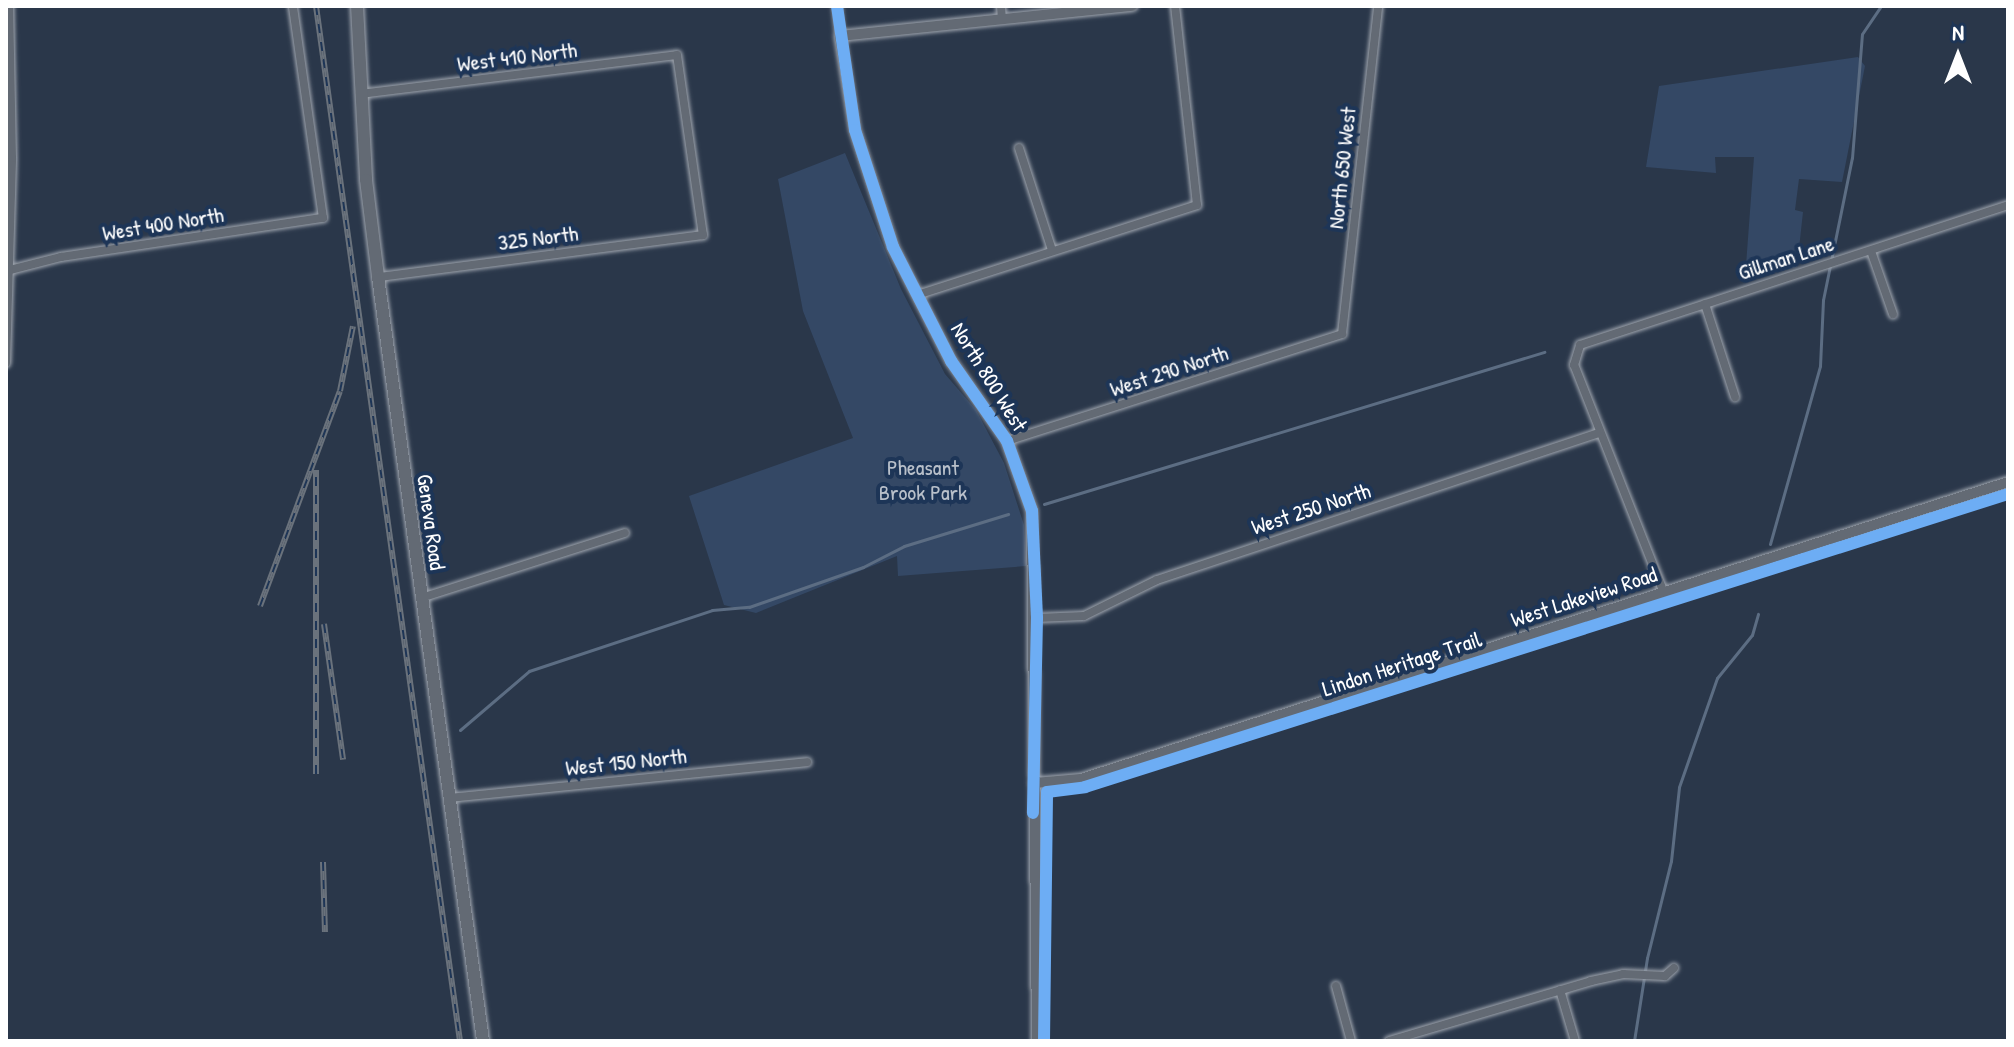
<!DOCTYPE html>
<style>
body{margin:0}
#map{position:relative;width:2014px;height:1047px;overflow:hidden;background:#2a374a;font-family:"Patrick Hand",sans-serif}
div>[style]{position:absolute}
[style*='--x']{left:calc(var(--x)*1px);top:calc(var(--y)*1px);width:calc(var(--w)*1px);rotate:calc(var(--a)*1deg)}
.green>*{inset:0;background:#344865}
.stream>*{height:3px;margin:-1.5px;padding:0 1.5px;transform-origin:1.5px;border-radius:1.5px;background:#5c6d83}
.roads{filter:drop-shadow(0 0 2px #9fa5ae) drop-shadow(0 0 2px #9fa5ae)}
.minor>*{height:8px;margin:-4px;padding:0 4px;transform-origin:4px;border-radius:4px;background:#636a74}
.tertiary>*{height:10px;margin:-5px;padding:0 5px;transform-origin:5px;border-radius:5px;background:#636a74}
.secondary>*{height:12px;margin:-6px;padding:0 6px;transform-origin:6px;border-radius:6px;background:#636a74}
.rail>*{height:6px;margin-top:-3px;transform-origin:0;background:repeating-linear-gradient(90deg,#1d3557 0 9px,#6a727c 0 18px);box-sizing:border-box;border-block:2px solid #6a727c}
.cycleway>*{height:12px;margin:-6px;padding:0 6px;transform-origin:6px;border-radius:6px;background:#6dadf4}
span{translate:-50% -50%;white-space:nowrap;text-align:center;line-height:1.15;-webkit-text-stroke:8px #1d3557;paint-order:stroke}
.street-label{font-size:22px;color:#fff}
.park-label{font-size:22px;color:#b9c0ca}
.frame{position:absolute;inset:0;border:8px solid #fff;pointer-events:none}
.north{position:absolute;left:1918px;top:16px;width:80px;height:80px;-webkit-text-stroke:6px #1d3557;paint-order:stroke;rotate:0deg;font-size:22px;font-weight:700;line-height:32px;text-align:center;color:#fff}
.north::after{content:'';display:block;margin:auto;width:28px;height:36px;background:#fff;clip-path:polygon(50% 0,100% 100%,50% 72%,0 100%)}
</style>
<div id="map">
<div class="green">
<i style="clip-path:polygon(1858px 57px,1865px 66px,1842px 182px,1799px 179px,1795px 210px,1803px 212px,1797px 267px,1745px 279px,1754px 157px,1715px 157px,1716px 173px,1646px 167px,1659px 86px)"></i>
<i style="clip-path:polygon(845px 153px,901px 289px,945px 374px,976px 410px,1004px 463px,1024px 525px,1026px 566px,898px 576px,897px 556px,756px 613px,724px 605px,689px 496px,853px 438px,803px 311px,778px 179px)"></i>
</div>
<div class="stream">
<i style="--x:1044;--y:504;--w:523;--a:-16.91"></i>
<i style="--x:1770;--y:544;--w:185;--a:-74.3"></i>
<i style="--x:1820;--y:366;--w:66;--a:-87.4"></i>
<i style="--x:1823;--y:300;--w:145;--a:-78.5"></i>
<i style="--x:1852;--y:158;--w:124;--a:-85.4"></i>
<i style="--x:1862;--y:34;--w:34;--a:-56"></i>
<i style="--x:460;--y:730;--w:91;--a:-40.5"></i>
<i style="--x:529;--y:671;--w:193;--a:-18.4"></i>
<i style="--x:712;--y:610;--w:37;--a:-5"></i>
<i style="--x:749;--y:607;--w:121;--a:-19.3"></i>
<i style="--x:863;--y:567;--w:46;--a:-27.1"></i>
<i style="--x:904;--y:546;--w:109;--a:-17.1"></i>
<i style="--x:1634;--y:1041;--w:84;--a:-81.1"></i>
<i style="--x:1647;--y:958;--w:100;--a:-76.1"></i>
<i style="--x:1671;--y:861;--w:74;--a:-83.8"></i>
<i style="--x:1679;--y:787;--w:115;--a:-70.8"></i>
<i style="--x:1717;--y:678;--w:55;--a:-50.9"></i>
<i style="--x:1752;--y:635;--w:22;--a:-74"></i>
</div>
<div class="roads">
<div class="minor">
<i style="--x:837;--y:6;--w:30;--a:84"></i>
<i style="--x:1001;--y:6;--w:13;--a:86"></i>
<i style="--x:360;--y:94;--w:319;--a:-7"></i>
<i style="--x:677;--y:55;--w:182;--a:81.8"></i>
<i style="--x:703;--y:235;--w:328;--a:172.6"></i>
<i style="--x:1019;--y:148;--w:107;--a:72.1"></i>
<i style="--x:1871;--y:251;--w:67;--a:70.8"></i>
<i style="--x:10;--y:270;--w:53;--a:-14.3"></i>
<i style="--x:61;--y:257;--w:265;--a:-8.5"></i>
<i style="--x:323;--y:218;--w:214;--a:-98.1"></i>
<i style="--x:917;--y:295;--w:294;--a:-17.8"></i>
<i style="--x:1197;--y:205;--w:200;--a:-96.3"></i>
<i style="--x:1705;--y:304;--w:98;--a:72.1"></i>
<i style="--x:6;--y:363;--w:205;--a:-88.3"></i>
<i style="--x:12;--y:158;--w:152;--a:-91.1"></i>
<i style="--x:1007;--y:441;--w:352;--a:-17.7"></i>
<i style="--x:1342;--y:334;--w:330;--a:-83.7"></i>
<i style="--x:1664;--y:593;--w:245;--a:-111.5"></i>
<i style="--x:1574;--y:365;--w:21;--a:-73"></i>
<i style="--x:1580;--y:345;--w:450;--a:-18.1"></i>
<i style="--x:421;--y:598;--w:214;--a:-17.7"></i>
<i style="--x:1037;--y:618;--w:47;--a:-2.4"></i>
<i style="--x:1084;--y:616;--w:81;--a:-26.3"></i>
<i style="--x:1157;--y:580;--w:466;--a:-18.4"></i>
<i style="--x:448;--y:798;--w:361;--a:-5.7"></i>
<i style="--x:1336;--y:986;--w:57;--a:74.7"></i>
<i style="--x:1560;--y:990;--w:53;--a:73.6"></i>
<i style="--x:1389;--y:1041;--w:211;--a:-16.5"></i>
<i style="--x:1591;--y:981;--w:33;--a:-12"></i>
<i style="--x:1623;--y:974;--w:42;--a:2.7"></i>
<i style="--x:1665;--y:976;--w:12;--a:-42"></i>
</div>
<div class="tertiary">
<i style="--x:1034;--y:783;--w:47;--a:-4.9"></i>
<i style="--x:1081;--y:779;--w:973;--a:-17.76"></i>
<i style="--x:1037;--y:1041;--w:530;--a:-90.54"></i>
<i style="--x:1032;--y:511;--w:74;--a:-109.7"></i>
<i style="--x:1007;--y:441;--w:98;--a:-125"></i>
<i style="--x:951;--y:361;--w:128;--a:-117"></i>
<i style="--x:893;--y:247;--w:123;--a:-108"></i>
<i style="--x:855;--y:130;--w:95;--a:-99.1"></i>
<i style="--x:840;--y:36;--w:294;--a:-5.9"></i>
</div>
<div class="secondary">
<i style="--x:357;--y:6;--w:174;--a:87"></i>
<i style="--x:366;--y:180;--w:98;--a:82.9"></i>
<i style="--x:378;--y:277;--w:771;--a:82.17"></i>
</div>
</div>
<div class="rail">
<i style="--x:316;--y:6;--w:1045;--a:82.08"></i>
<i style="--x:260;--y:606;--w:229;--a:-69.6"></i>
<i style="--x:340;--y:391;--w:66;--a:-78.7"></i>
<i style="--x:324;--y:624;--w:137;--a:82"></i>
<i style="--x:316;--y:774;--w:304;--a:-90"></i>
<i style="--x:323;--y:862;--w:70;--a:88.4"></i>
</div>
<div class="cycleway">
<i style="--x:837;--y:6;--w:125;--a:81.7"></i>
<i style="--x:855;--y:130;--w:123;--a:72"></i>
<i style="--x:893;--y:247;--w:128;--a:63"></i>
<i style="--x:951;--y:361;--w:98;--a:55"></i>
<i style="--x:1007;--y:441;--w:74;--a:70.3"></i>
<i style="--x:1032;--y:511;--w:107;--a:87.3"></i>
<i style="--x:1037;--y:618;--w:195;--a:91.2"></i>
<i style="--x:1044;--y:1041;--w:249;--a:-89.3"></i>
<i style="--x:1047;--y:792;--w:38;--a:-7"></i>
<i style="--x:1085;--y:787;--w:968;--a:-17.61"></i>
</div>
<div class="street-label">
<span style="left:517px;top:57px;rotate:-7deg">West 410 North</span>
<span style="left:1342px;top:168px;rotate:-84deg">North 650 West</span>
<span style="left:163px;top:224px;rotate:-9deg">West 400 North</span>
<span style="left:538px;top:238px;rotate:-7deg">325 North</span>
<span style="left:1786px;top:258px;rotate:-18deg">Gillman Lane</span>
<span style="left:1169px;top:371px;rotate:-18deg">West 290 North</span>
<span style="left:989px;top:377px;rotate:58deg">North 800 West</span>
<span style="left:1311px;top:509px;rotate:-18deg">West 250 North</span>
<span style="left:431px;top:522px;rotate:82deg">Geneva Road</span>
<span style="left:1584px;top:597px;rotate:-18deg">West Lakeview Road</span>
<span style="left:1402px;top:664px;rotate:-18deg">Lindon Heritage Trail</span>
<span style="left:626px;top:762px;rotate:-6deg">West 150 North</span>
</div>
<div class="park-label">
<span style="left:923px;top:480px">Pheasant<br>Brook Park</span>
</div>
<div class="frame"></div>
<div class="north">N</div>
</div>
